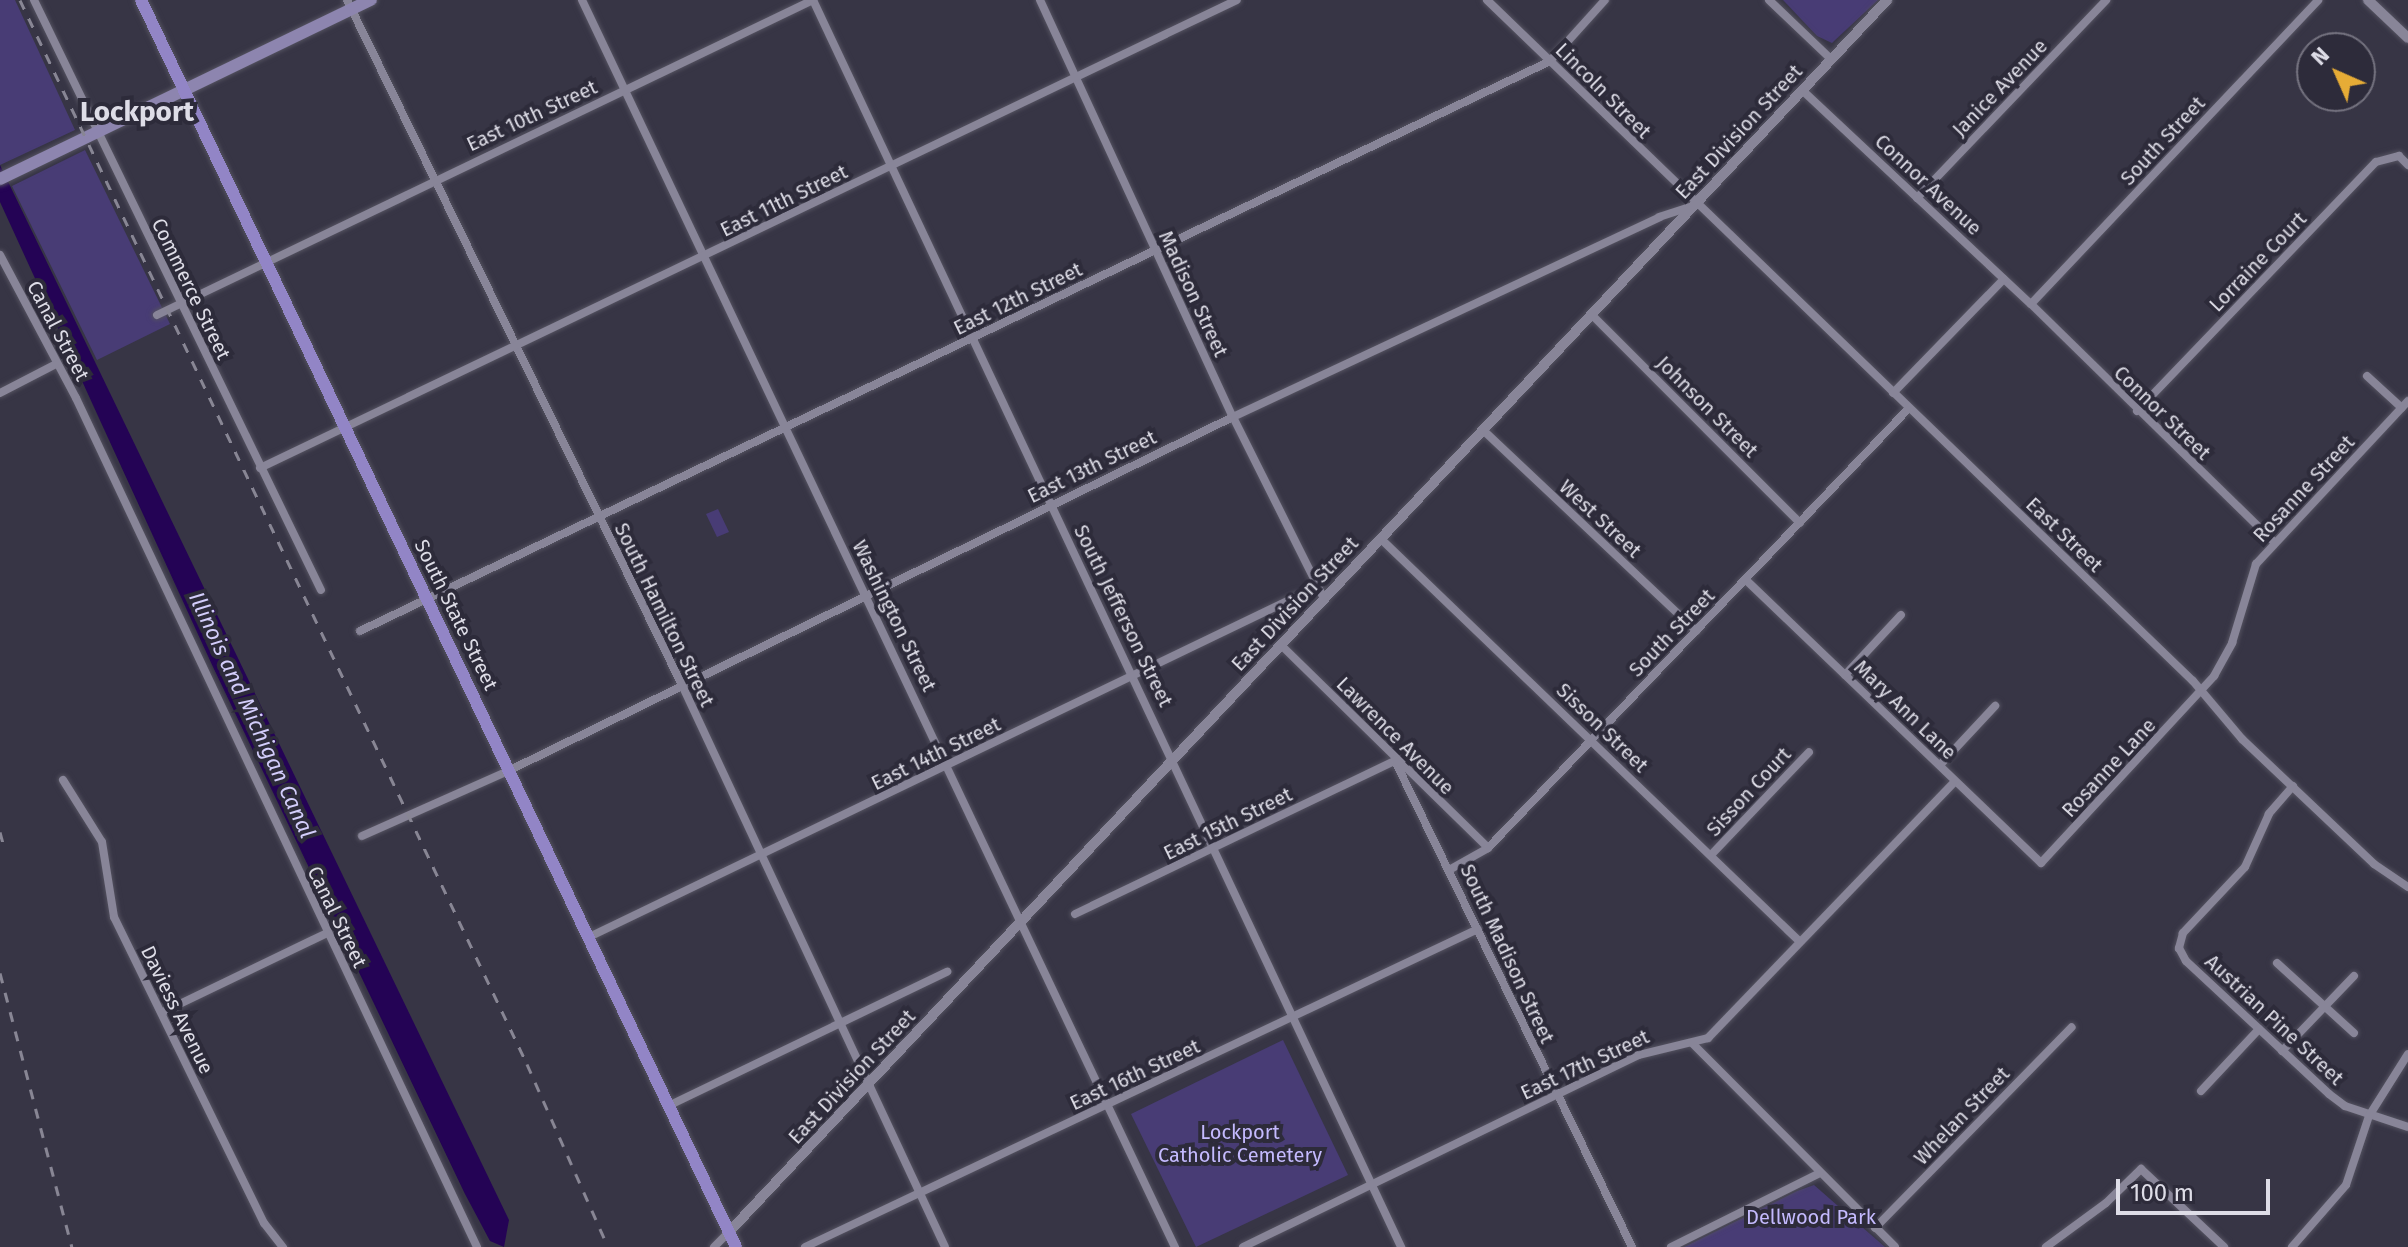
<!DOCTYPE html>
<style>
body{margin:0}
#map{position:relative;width:2408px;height:1247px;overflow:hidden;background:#373545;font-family:"Fira Sans",sans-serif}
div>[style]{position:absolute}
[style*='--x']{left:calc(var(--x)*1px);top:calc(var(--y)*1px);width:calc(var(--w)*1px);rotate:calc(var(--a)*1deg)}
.green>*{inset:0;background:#483c75}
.water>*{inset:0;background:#240355}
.roads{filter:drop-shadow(0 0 2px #545260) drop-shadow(0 0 2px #545260)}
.minor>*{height:8px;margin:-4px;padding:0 4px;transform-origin:4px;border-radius:4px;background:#888598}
.tertiary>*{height:10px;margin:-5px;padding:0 5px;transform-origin:5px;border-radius:5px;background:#888598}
.secondary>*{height:12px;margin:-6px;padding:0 6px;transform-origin:6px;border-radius:6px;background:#8d85af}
.primary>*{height:12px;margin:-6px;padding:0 6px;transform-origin:6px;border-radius:6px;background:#9285c6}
.rail>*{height:3px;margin-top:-1.5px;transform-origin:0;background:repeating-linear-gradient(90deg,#888694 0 10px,transparent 0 20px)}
span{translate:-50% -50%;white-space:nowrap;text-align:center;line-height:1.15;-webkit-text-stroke:8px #2d2b3a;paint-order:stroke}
.street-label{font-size:20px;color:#dedde7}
.park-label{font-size:20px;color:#c4bafe}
.water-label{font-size:22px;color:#d3cdfb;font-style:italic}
.district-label{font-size:28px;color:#dedde7;font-weight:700}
.north{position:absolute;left:2296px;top:32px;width:80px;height:80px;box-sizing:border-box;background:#2d2b3a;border:2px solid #74727f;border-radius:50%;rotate:315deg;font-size:22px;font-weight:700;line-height:32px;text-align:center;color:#dedde7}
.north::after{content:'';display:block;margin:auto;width:28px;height:36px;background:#e6ac36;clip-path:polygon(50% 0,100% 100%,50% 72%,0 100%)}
.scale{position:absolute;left:2116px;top:1179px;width:154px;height:36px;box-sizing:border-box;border:4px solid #dedde7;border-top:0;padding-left:10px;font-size:24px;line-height:28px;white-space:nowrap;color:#dedde7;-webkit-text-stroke:6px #2d2b3a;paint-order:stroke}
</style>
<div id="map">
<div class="green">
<i style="clip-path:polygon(0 0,15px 0,75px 130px,0 165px)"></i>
<i style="clip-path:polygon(1783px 0,1878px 0,1832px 43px,1817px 36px)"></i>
<i style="clip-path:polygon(85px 150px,170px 324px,97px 360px,12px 186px)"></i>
<i style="clip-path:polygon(718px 509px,729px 532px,717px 537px,706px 514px)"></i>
<i style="clip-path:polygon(1283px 1040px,1348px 1175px,1196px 1247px,1131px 1114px)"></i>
<i style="clip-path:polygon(1814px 1185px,1885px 1247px,1684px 1247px,1797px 1191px)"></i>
</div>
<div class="water">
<i style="clip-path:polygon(0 165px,509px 1220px,504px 1247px,490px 1241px,465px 1194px,213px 667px,0 202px)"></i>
</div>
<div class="roads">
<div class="minor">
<i style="--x:34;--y:0;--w:656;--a:64.06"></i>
<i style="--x:347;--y:0;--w:763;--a:63.94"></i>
<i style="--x:682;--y:685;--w:620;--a:64.92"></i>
<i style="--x:582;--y:0;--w:1381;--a:64.57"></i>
<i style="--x:813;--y:0;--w:1379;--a:64.75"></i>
<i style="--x:1040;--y:0;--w:459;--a:65.2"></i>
<i style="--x:1233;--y:417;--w:203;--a:63.4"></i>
<i style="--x:1487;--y:0;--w:981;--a:43.97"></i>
<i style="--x:2193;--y:681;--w:76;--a:49.8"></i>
<i style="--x:2242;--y:739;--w:182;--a:43.4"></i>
<i style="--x:2374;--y:864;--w:41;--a:34.1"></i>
<i style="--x:1769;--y:0;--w:86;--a:43.6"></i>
<i style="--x:1802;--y:90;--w:313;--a:43.1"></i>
<i style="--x:2031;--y:304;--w:340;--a:44.4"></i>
<i style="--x:1917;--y:198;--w:274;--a:-46.3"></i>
<i style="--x:0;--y:255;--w:162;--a:62"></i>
<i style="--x:76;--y:398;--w:939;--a:64.72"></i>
<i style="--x:2031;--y:304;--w:418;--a:-46.6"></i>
<i style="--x:157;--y:315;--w:728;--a:-25.65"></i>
<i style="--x:1592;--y:315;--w:294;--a:45"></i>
<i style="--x:2367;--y:376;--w:47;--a:42.4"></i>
<i style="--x:0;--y:393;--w:61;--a:-27.4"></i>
<i style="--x:1893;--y:393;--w:159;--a:-45.8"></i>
<i style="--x:2137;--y:411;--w:345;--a:-46.2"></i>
<i style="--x:2376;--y:162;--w:24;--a:-15"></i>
<i style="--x:2399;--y:156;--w:13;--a:45"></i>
<i style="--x:1483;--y:430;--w:293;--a:43.3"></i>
<i style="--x:260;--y:468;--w:1083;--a:-25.6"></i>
<i style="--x:1381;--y:539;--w:581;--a:43.88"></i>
<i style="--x:1746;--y:580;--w:409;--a:43.8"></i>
<i style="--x:2041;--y:863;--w:255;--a:-47.2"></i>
<i style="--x:2214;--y:676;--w:38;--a:-61"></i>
<i style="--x:2232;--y:643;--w:83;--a:-73.1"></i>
<i style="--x:2256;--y:564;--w:223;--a:-47"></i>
<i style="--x:360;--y:631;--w:1319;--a:-25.59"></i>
<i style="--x:1550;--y:61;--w:82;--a:-48"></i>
<i style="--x:1281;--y:645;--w:290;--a:44.4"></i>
<i style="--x:1845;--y:675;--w:82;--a:-47"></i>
<i style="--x:1940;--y:765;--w:81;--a:-47"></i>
<i style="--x:63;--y:780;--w:73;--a:57.8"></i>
<i style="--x:102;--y:842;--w:76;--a:80.9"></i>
<i style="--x:114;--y:917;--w:341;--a:63.9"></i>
<i style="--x:264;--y:1223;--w:31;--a:52"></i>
<i style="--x:2293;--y:786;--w:37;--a:131"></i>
<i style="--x:2269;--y:814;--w:58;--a:114.4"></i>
<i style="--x:2245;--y:867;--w:91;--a:133.2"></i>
<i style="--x:2183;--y:933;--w:16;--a:105"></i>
<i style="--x:2179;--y:948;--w:15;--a:62"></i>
<i style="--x:2186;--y:961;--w:195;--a:42.9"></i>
<i style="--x:2329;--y:1094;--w:20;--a:37"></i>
<i style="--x:2345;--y:1106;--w:66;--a:18.4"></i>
<i style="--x:362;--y:836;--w:160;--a:-24"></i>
<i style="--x:508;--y:771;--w:807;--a:-26.03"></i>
<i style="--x:1233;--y:417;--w:471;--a:-25.1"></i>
<i style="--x:1659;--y:217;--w:38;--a:-18"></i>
<i style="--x:1711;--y:855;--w:142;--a:-46.4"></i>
<i style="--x:1449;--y:870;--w:45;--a:-29.4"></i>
<i style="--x:1488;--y:848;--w:609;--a:-46.26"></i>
<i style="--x:1075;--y:914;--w:355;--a:-25.6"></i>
<i style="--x:1395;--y:761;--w:541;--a:64"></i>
<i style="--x:587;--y:938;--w:789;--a:-25.69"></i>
<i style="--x:2277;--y:963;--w:104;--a:42.3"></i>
<i style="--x:163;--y:1012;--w:182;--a:-25.7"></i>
<i style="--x:1693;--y:1044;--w:286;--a:45.1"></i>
<i style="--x:2282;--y:1051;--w:104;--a:-46.2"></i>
<i style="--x:2201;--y:1091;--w:85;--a:-46.9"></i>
<i style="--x:668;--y:1106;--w:310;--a:-25.7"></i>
<i style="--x:1875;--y:1228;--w:281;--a:-45.6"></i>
<i style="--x:714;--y:1247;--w:21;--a:-45"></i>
<i style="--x:805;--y:1247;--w:744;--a:-25.29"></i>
<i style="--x:1243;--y:1247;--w:440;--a:-25.9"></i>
<i style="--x:1639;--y:1055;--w:71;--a:-13.8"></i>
<i style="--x:1708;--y:1038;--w:356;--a:-46.1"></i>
<i style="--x:1671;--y:1247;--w:166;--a:-26.4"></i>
<i style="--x:2046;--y:1247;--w:74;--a:-36.3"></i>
<i style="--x:2106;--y:1203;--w:49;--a:-44.2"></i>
<i style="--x:2141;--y:1169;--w:114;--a:43.2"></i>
<i style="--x:2292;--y:1247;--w:82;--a:-48.9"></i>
<i style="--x:2346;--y:1185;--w:73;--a:-71.6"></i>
<i style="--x:2369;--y:1116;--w:73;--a:-57.8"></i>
</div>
<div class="tertiary">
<i style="--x:2368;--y:0;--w:55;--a:43.5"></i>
<i style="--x:729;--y:1232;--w:1691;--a:-46.77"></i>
</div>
<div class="secondary">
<i style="--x:0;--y:179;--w:412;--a:-25.8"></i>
</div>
<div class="primary">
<i style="--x:141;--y:0;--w:1382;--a:64.49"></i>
</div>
</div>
<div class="rail">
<i style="--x:20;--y:0;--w:1179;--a:64.52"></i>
<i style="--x:527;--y:1064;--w:200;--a:66.1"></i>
<i style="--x:0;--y:832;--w:11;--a:75"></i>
<i style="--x:0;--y:973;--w:283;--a:75.3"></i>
</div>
<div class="street-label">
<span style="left:2000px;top:88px;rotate:-46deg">Janice Avenue</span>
<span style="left:1603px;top:91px;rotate:45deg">Lincoln Street</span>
<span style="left:532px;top:116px;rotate:-25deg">East 10th Street</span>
<span style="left:1739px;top:132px;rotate:-47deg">East Division Street</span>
<span style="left:2163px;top:141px;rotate:-47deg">South Street</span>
<span style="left:1928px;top:185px;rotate:43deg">Connor Avenue</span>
<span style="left:784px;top:201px;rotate:-26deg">East 11th Street</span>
<span style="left:2258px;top:262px;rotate:-46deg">Lorraine Court</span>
<span style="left:191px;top:289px;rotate:64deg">Commerce Street</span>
<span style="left:1193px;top:294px;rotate:65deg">Madison Street</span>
<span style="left:1018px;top:299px;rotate:-26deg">East 12th Street</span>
<span style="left:58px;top:331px;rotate:62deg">Canal Street</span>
<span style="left:1707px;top:407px;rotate:45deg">Johnson Street</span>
<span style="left:2162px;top:413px;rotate:44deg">Connor Street</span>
<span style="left:1092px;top:467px;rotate:-26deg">East 13th Street</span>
<span style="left:2304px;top:489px;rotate:-47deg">Rosanne Street</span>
<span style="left:1600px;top:519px;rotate:43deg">West Street</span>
<span style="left:2064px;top:535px;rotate:44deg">East Street</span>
<span style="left:1295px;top:604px;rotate:-47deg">East Division Street</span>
<span style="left:456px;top:615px;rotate:64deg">South State Street</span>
<span style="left:664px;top:615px;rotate:64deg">South Hamilton Street</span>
<span style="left:894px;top:616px;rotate:64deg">Washington Street</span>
<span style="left:1123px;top:616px;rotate:64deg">South Jefferson Street</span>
<span style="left:1672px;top:633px;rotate:-46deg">South Street</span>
<span style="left:1905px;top:710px;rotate:44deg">Mary Ann Lane</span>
<span style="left:1602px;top:728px;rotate:44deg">Sisson Street</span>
<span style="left:1395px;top:736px;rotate:45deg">Lawrence Avenue</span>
<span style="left:936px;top:754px;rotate:-26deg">East 14th Street</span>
<span style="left:2109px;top:768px;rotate:-47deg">Rosanne Lane</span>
<span style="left:1749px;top:792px;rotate:-47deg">Sisson Court</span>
<span style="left:1228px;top:824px;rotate:-26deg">East 15th Street</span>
<span style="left:337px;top:917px;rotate:64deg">Canal Street</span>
<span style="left:1507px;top:954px;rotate:65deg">South Madison Street</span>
<span style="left:177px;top:1010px;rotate:64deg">Daviess Avenue</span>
<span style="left:2274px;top:1020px;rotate:43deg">Austrian Pine Street</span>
<span style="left:1585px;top:1065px;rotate:-25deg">East 17th Street</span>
<span style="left:1135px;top:1075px;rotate:-25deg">East 16th Street</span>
<span style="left:852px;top:1077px;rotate:-47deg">East Division Street</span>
<span style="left:1962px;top:1116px;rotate:-46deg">Whelan Street</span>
</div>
<div class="park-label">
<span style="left:1240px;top:1144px">Lockport<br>Catholic Cemetery</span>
<span style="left:1811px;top:1217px">Dellwood Park</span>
</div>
<div class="water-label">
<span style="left:252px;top:715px;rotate:65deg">Illinois and Michigan Canal</span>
</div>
<div class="district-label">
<span style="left:137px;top:112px">Lockport</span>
</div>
<div class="north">N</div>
<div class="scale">100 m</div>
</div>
